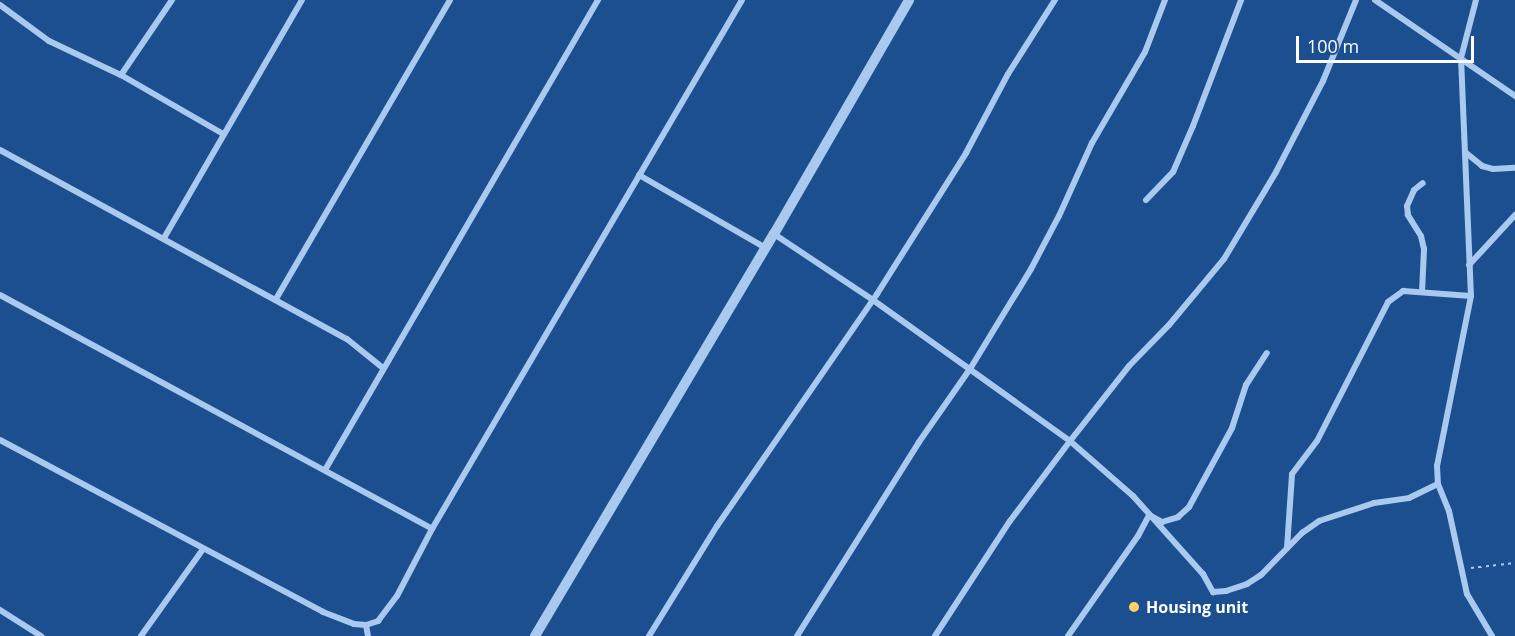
<!DOCTYPE html>
<style>
body{margin:0}
#map{position:relative;width:1515px;height:636px;overflow:hidden;background:#1b4f8f;font-family:"Open Sans",sans-serif}
div>[style]{position:absolute}
[style*='--x']{left:calc(var(--x)*1px);top:calc(var(--y)*1px);width:calc(var(--w)*1px);rotate:calc(var(--a)*1deg)}
.path>*{height:2px;margin-top:-1px;transform-origin:0;background:repeating-linear-gradient(90deg,#a9c9ee 0 3px,transparent 0 7.5px)}
.minor>*{height:6px;margin:-3px;padding:0 3px;transform-origin:3px;border-radius:3px;background:#a9c9ee}
.tertiary>*{height:10px;margin:-5px;padding:0 5px;transform-origin:5px;border-radius:5px;background:#a9c9ee}
.dots>*{width:16px;height:16px;translate:-50% -50%;box-sizing:border-box;border:3px solid #1b4f8f;border-radius:50%}
span{translate:-50% -50%;white-space:nowrap;text-align:center;line-height:1.15;-webkit-text-stroke:5px #1b4f8f;paint-order:stroke}
.poi-label{font-size:16px;color:#fff;font-weight:700}
.left{translate:0 -50%;text-align:left}
.scale{position:absolute;left:1296px;top:36px;width:178px;height:27px;box-sizing:border-box;border:3px solid #fff;border-top:0;padding-left:8px;font-size:18px;line-height:21px;white-space:nowrap;color:#fff;-webkit-text-stroke:4px #1b4f8f;paint-order:stroke}
</style>
<div id="map">
<div class="path">
<i style="--x:1471;--y:568;--w:44;--a:-6.5"></i>
</div>
<div class="minor">
<i style="--x:1375;--y:0;--w:170;--a:34.4"></i>
<i style="--x:1476;--y:0;--w:60;--a:104.5"></i>
<i style="--x:1461;--y:58;--w:238;--a:87.6"></i>
<i style="--x:1471;--y:296;--w:173;--a:101.3"></i>
<i style="--x:1437;--y:466;--w:18;--a:87"></i>
<i style="--x:1438;--y:484;--w:29;--a:68"></i>
<i style="--x:1449;--y:511;--w:85;--a:77.8"></i>
<i style="--x:1467;--y:594;--w:49;--a:59.2"></i>
<i style="--x:0;--y:5;--w:61;--a:36.3"></i>
<i style="--x:49;--y:41;--w:80;--a:25.3"></i>
<i style="--x:121;--y:75;--w:118;--a:30"></i>
<i style="--x:121;--y:75;--w:91;--a:-55.8"></i>
<i style="--x:0;--y:150;--w:395;--a:28.6"></i>
<i style="--x:347;--y:339;--w:46;--a:38.9"></i>
<i style="--x:1465;--y:152;--w:22;--a:39"></i>
<i style="--x:1482;--y:166;--w:11;--a:15"></i>
<i style="--x:1493;--y:169;--w:22;--a:-3"></i>
<i style="--x:639;--y:175;--w:144;--a:29.9"></i>
<i style="--x:1146;--y:200;--w:39;--a:-46"></i>
<i style="--x:1173;--y:172;--w:50;--a:-66.5"></i>
<i style="--x:1193;--y:126;--w:135;--a:-69.1"></i>
<i style="--x:774;--y:234;--w:119;--a:33.7"></i>
<i style="--x:873;--y:300;--w:242;--a:35.6"></i>
<i style="--x:1070;--y:441;--w:84;--a:41.1"></i>
<i style="--x:1133;--y:496;--w:105;--a:48.1"></i>
<i style="--x:1203;--y:574;--w:21;--a:61"></i>
<i style="--x:1213;--y:592;--w:13;--a:-4"></i>
<i style="--x:1226;--y:591;--w:22;--a:-18"></i>
<i style="--x:1247;--y:584;--w:17;--a:-33"></i>
<i style="--x:1261;--y:575;--w:59;--a:-45.7"></i>
<i style="--x:1302;--y:533;--w:21;--a:-35"></i>
<i style="--x:1319;--y:521;--w:58;--a:-18.1"></i>
<i style="--x:1374;--y:503;--w:35;--a:-8"></i>
<i style="--x:1409;--y:498;--w:32;--a:-26"></i>
<i style="--x:164;--y:238;--w:275;--a:-59.9"></i>
<i style="--x:1469;--y:265;--w:68;--a:-47.4"></i>
<i style="--x:1422;--y:292;--w:43;--a:-87.3"></i>
<i style="--x:1424;--y:249;--w:13;--a:-103"></i>
<i style="--x:1421;--y:236;--w:25;--a:-122"></i>
<i style="--x:1408;--y:215;--w:9;--a:-96"></i>
<i style="--x:1407;--y:206;--w:17;--a:-66"></i>
<i style="--x:1414;--y:190;--w:11;--a:-38"></i>
<i style="--x:0;--y:295;--w:491;--a:28.4"></i>
<i style="--x:276;--y:299;--w:346;--a:-59.8"></i>
<i style="--x:0;--y:440;--w:366;--a:28"></i>
<i style="--x:323;--y:612;--w:33;--a:21"></i>
<i style="--x:354;--y:624;--w:12;--a:5"></i>
<i style="--x:366;--y:625;--w:13;--a:-18"></i>
<i style="--x:378;--y:621;--w:31;--a:-53"></i>
<i style="--x:397;--y:596;--w:76;--a:-62.4"></i>
<i style="--x:432;--y:529;--w:613;--a:-59.63"></i>
<i style="--x:325;--y:470;--w:544;--a:-59.85"></i>
<i style="--x:1287;--y:548;--w:74;--a:-86.1"></i>
<i style="--x:1292;--y:474;--w:41;--a:-52.9"></i>
<i style="--x:1317;--y:441;--w:156;--a:-62.9"></i>
<i style="--x:1388;--y:302;--w:19;--a:-36"></i>
<i style="--x:1403;--y:291;--w:68;--a:4.2"></i>
<i style="--x:0;--y:610;--w:49;--a:32.4"></i>
<i style="--x:366;--y:625;--w:11;--a:80"></i>
<i style="--x:141;--y:636;--w:107;--a:-54.5"></i>
<i style="--x:649;--y:636;--w:129;--a:-58.3"></i>
<i style="--x:717;--y:526;--w:282;--a:-55.4"></i>
<i style="--x:877;--y:294;--w:167;--a:-57.7"></i>
<i style="--x:966;--y:153;--w:89;--a:-62"></i>
<i style="--x:1008;--y:74;--w:88;--a:-57.6"></i>
<i style="--x:797;--y:636;--w:229;--a:-57.8"></i>
<i style="--x:919;--y:442;--w:89;--a:-55.1"></i>
<i style="--x:970;--y:369;--w:117;--a:-58.6"></i>
<i style="--x:1031;--y:269;--w:60;--a:-62.2"></i>
<i style="--x:1059;--y:216;--w:80;--a:-65.7"></i>
<i style="--x:1092;--y:143;--w:105;--a:-59.8"></i>
<i style="--x:1145;--y:52;--w:56;--a:-69"></i>
<i style="--x:935;--y:636;--w:137;--a:-56.9"></i>
<i style="--x:1010;--y:521;--w:100;--a:-53.1"></i>
<i style="--x:1070;--y:441;--w:95;--a:-51.8"></i>
<i style="--x:1129;--y:366;--w:57;--a:-45.7"></i>
<i style="--x:1169;--y:325;--w:86;--a:-50.2"></i>
<i style="--x:1224;--y:259;--w:101;--a:-59.1"></i>
<i style="--x:1276;--y:172;--w:102;--a:-62.7"></i>
<i style="--x:1323;--y:81;--w:87;--a:-67.8"></i>
<i style="--x:1068;--y:636;--w:122;--a:-55"></i>
<i style="--x:1138;--y:536;--w:24;--a:-62"></i>
<i style="--x:1149;--y:515;--w:15;--a:28"></i>
<i style="--x:1162;--y:522;--w:17;--a:-17"></i>
<i style="--x:1178;--y:517;--w:15;--a:-42"></i>
<i style="--x:1189;--y:507;--w:90;--a:-61.4"></i>
<i style="--x:1232;--y:428;--w:45;--a:-72"></i>
<i style="--x:1246;--y:385;--w:38;--a:-57"></i>
</div>
<div class="tertiary">
<i style="--x:535;--y:636;--w:468;--a:-59.3"></i>
<i style="--x:774;--y:234;--w:270;--a:-60"></i>
</div>
<div class="dots">
<i style="left:1134px;top:607px;background:#ffd166"></i>
</div>
<div class="poi-label">
<span class="left" style="left:1146px;top:607px">Housing unit</span>
</div>
<div class="scale">100 m</div>
</div>
